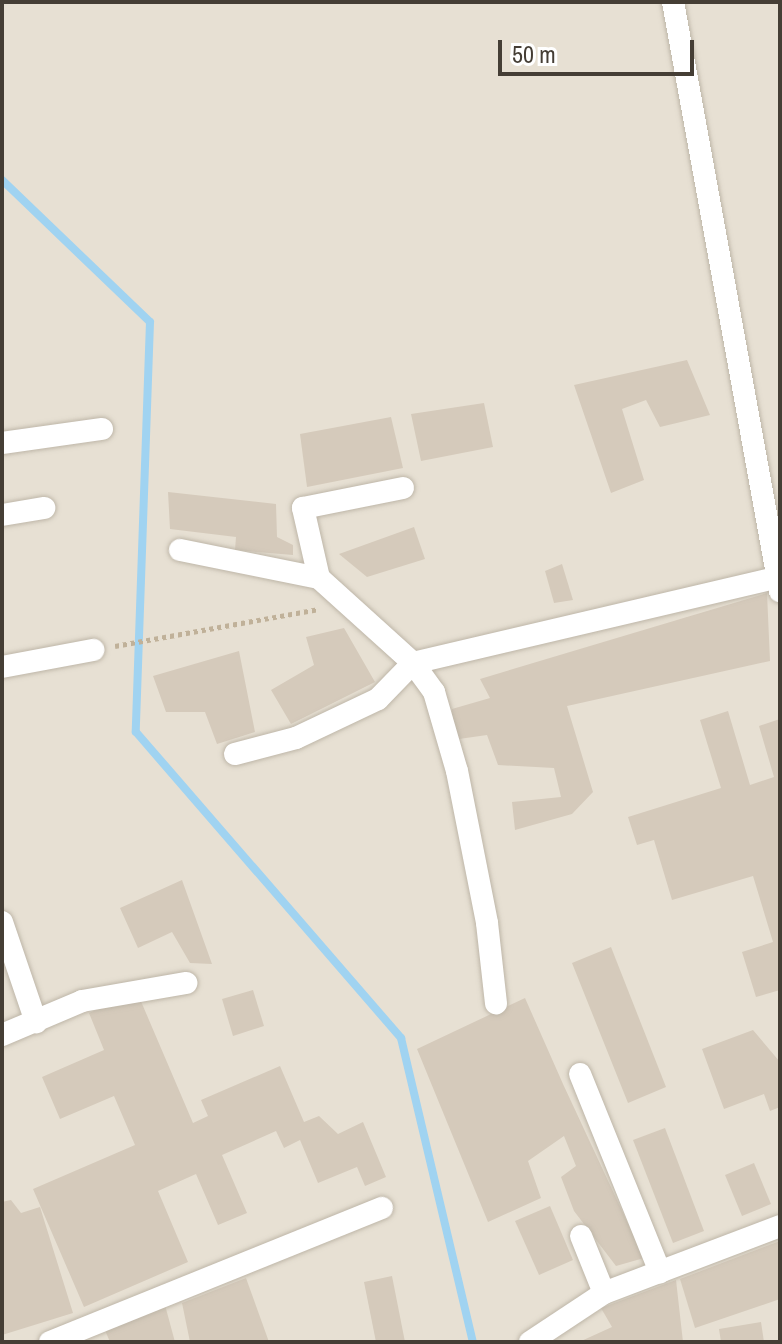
<!DOCTYPE html>
<style>
body{margin:0}
#map{position:relative;width:782px;height:1344px;overflow:hidden;background:#f3eee5;font-family:"Archivo Narrow",sans-serif}
div>[style]{position:absolute}
[style*='--x']{left:calc(var(--x)*1px);top:calc(var(--y)*1px);width:calc(var(--w)*1px);rotate:calc(var(--a)*1deg)}
.residential>*{inset:0;background:#e7e0d3}
.stream>*{height:8px;margin:-4px;padding:0 4px;transform-origin:4px;border-radius:4px;background:#a0d3f1}
.building>*{inset:0;background:#d5cabb}
.path>*{height:5px;margin-top:-2.5px;transform-origin:0;background:repeating-linear-gradient(90deg,#c0b199 0 4px,transparent 0 8px)}
.roads{filter:drop-shadow(0 0 2px #beb6a8) drop-shadow(0 0 2px #beb6a8)}
.minor>*{height:22px;margin:-11px;padding:0 11px;transform-origin:11px;border-radius:11px;background:#fff}
span{translate:-50% -50%;white-space:nowrap;text-align:center;line-height:1.15;-webkit-text-stroke:6px #fff;paint-order:stroke}
.frame{position:absolute;inset:0;border:4px solid #453e35;pointer-events:none}
.scale{position:absolute;left:498px;top:40px;width:196px;height:36px;box-sizing:border-box;border:4px solid #453e35;border-top:0;padding-left:10px;font-size:24px;line-height:28px;white-space:nowrap;color:#453e35;-webkit-text-stroke:6px #fff;paint-order:stroke}
</style>
<div id="map">
<div class="residential">
<i style="clip-path:polygon(2px 2px,780px 2px,780px 1342px,2px 1342px)"></i>
</div>
<div class="stream">
<i style="--x:2;--y:180;--w:205;--a:43.8"></i>
<i style="--x:150;--y:322;--w:410;--a:92"></i>
<i style="--x:136;--y:732;--w:405;--a:49.1"></i>
<i style="--x:401;--y:1038;--w:312;--a:76.7"></i>
</div>
<div class="building">
<i style="clip-path:polygon(687px 360px,710px 415px,660px 427px,646px 400px,622px 409px,644px 480px,611px 493px,574px 385px)"></i>
<i style="clip-path:polygon(484px 403px,493px 447px,421px 461px,411px 414px)"></i>
<i style="clip-path:polygon(391px 417px,403px 468px,307px 487px,300px 434px)"></i>
<i style="clip-path:polygon(168px 492px,276px 504px,277px 537px,293px 545px,293px 555px,235px 550px,236px 537px,170px 529px)"></i>
<i style="clip-path:polygon(414px 527px,425px 559px,367px 577px,339px 554px)"></i>
<i style="clip-path:polygon(562px 564px,573px 600px,554px 603px,545px 571px)"></i>
<i style="clip-path:polygon(767px 593px,770px 661px,567px 706px,593px 792px,572px 814px,515px 830px,512px 802px,561px 797px,554px 768px,498px 765px,487px 735px,452px 740px,452px 709px,490px 698px,480px 679px)"></i>
<i style="clip-path:polygon(344px 628px,375px 682px,291px 724px,271px 690px,314px 665px,306px 637px)"></i>
<i style="clip-path:polygon(239px 651px,255px 732px,217px 744px,205px 712px,166px 712px,153px 676px)"></i>
<i style="clip-path:polygon(728px 711px,750px 785px,774px 777px,759px 726px,780px 719px,780px 990px,756px 997px,742px 952px,773px 942px,753px 876px,672px 900px,654px 840px,637px 845px,628px 817px,721px 788px,700px 720px)"></i>
<i style="clip-path:polygon(182px 880px,212px 964px,190px 963px,172px 932px,138px 948px,120px 908px)"></i>
<i style="clip-path:polygon(611px 947px,666px 1087px,628px 1103px,572px 963px)"></i>
<i style="clip-path:polygon(253px 990px,264px 1026px,233px 1036px,222px 999px)"></i>
<i style="clip-path:polygon(137px 992px,193px 1123px,208px 1116px,201px 1100px,280px 1066px,304px 1122px,319px 1116px,338px 1134px,363px 1122px,386px 1177px,365px 1186px,357px 1167px,318px 1183px,300px 1140px,284px 1148px,276px 1131px,222px 1155px,247px 1213px,218px 1225px,196px 1174px,158px 1191px,188px 1262px,84px 1307px,33px 1189px,135px 1145px,114px 1096px,60px 1119px,42px 1077px,104px 1050px,89px 1013px)"></i>
<i style="clip-path:polygon(525px 998px,563px 1084px,644px 1258px,616px 1266px,574px 1211px,561px 1177px,576px 1166px,564px 1136px,528px 1161px,541px 1198px,488px 1222px,417px 1049px)"></i>
<i style="clip-path:polygon(753px 1030px,780px 1062px,780px 1107px,770px 1111px,764px 1094px,724px 1109px,702px 1049px)"></i>
<i style="clip-path:polygon(665px 1128px,704px 1231px,673px 1243px,633px 1140px)"></i>
<i style="clip-path:polygon(754px 1163px,771px 1204px,742px 1216px,725px 1175px)"></i>
<i style="clip-path:polygon(11px 1200px,21px 1213px,40px 1207px,73px 1313px,2px 1335px,2px 1202px)"></i>
<i style="clip-path:polygon(550px 1206px,573px 1260px,539px 1275px,515px 1221px)"></i>
<i style="clip-path:polygon(780px 1241px,780px 1299px,695px 1328px,680px 1279px)"></i>
<i style="clip-path:polygon(392px 1276px,405px 1342px,376px 1342px,364px 1282px)"></i>
<i style="clip-path:polygon(246px 1278px,269px 1342px,190px 1342px,182px 1303px)"></i>
<i style="clip-path:polygon(676px 1280px,683px 1342px,579px 1342px,612px 1327px,601px 1308px)"></i>
<i style="clip-path:polygon(165px 1305px,175px 1342px,110px 1342px,104px 1328px)"></i>
<i style="clip-path:polygon(761px 1322px,764px 1342px,721px 1342px,719px 1329px)"></i>
</div>
<div class="path">
<i style="--x:115;--y:646;--w:206;--a:-10.3"></i>
</div>
<div class="roads">
<div class="minor">
<i style="--x:673;--y:2;--w:599;--a:79.7"></i>
<i style="--x:2;--y:443;--w:101;--a:-8"></i>
<i style="--x:2;--y:515;--w:43;--a:-9.5"></i>
<i style="--x:180;--y:550;--w:142;--a:11.4"></i>
<i style="--x:319;--y:578;--w:127;--a:42.1"></i>
<i style="--x:413;--y:663;--w:377;--a:-13.2"></i>
<i style="--x:319;--y:578;--w:72;--a:-102.9"></i>
<i style="--x:303;--y:508;--w:102;--a:-11.3"></i>
<i style="--x:2;--y:667;--w:93;--a:-10.6"></i>
<i style="--x:235;--y:754;--w:63;--a:-14.7"></i>
<i style="--x:296;--y:738;--w:91;--a:-25.4"></i>
<i style="--x:378;--y:699;--w:50;--a:-45.8"></i>
<i style="--x:413;--y:663;--w:36;--a:54"></i>
<i style="--x:434;--y:692;--w:82;--a:73.8"></i>
<i style="--x:457;--y:771;--w:155;--a:78.8"></i>
<i style="--x:487;--y:923;--w:81;--a:83.6"></i>
<i style="--x:2;--y:922;--w:106;--a:71.2"></i>
<i style="--x:2;--y:1035;--w:87;--a:-23"></i>
<i style="--x:82;--y:1001;--w:106;--a:-9.8"></i>
<i style="--x:580;--y:1074;--w:214;--a:68"></i>
<i style="--x:581;--y:1236;--w:61;--a:68"></i>
<i style="--x:50;--y:1342;--w:358;--a:-22"></i>
<i style="--x:530;--y:1342;--w:89;--a:-33.5"></i>
<i style="--x:604;--y:1293;--w:188;--a:-20.8"></i>
</div>
</div>
<div class="frame"></div>
<div class="scale">50 m</div>
</div>
